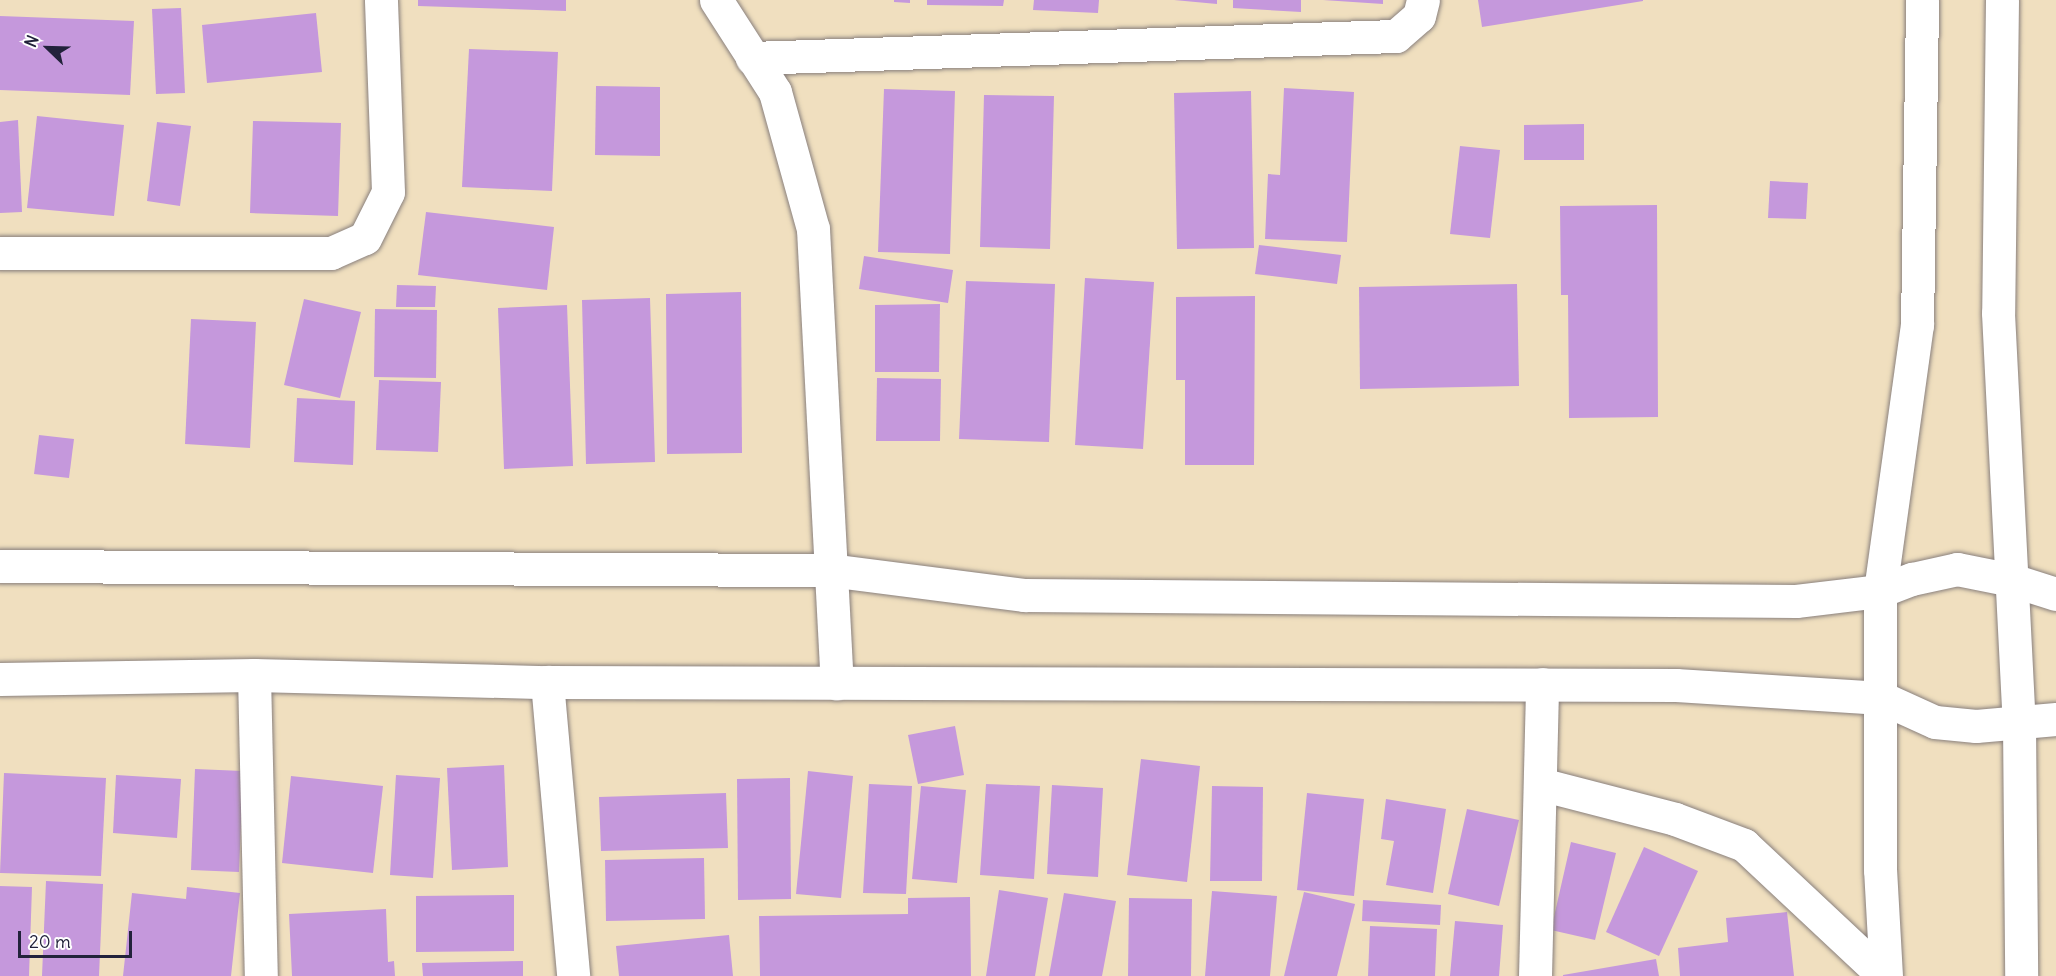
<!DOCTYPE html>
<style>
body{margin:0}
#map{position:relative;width:2056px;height:976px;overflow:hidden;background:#f0dfbf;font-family:Delius,sans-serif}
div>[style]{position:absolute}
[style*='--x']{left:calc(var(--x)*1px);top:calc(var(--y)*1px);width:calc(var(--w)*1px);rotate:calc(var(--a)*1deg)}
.building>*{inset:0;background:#c598dc}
.roads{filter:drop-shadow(0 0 2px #89807d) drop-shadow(0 0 2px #89807d)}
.minor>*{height:33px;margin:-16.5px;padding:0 16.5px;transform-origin:16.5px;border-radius:16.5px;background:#fff}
span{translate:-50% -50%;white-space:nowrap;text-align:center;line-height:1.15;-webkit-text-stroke:4.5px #fff;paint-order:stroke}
.north{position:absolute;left:18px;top:18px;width:60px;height:60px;-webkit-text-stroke:4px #fff;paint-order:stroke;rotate:293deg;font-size:16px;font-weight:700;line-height:24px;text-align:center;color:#22223b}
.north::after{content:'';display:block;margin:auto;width:21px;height:27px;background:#22223b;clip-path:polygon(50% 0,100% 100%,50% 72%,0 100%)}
.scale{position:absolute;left:18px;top:931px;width:114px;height:27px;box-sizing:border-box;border:3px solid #22223b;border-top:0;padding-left:8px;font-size:18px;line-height:21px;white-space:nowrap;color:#22223b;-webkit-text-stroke:4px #fff;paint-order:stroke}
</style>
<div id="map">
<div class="building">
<i style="clip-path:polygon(418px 0,566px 0,566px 11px,418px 6px)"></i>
<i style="clip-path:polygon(894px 0,910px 0,910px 3px,894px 2px)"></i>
<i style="clip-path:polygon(927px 0,1004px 0,1003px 6px,927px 5px)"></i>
<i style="clip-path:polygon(1034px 0,1099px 0,1098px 13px,1033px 10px)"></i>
<i style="clip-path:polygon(1174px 0,1217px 0,1217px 4px)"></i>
<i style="clip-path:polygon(1233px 0,1301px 0,1301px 12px,1233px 8px)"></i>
<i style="clip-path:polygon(1323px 0,1383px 0,1383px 4px)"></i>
<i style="clip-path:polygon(1478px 0,1643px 0,1643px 1px,1482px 27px)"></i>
<i style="clip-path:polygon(181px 8px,185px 93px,156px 94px,152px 9px)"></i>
<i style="clip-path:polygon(316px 13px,322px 72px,207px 83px,202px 25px)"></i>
<i style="clip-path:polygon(0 16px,134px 21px,130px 95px,0 90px)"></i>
<i style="clip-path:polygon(469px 49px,558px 52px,552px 191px,462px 187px)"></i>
<i style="clip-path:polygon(596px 86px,660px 87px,660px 156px,595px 155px)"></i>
<i style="clip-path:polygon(1284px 88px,1354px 92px,1347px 242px,1265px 239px,1268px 174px,1280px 175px)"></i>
<i style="clip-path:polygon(884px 89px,955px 91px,950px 254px,878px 252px)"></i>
<i style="clip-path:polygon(1251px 91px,1254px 248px,1177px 249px,1174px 93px)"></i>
<i style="clip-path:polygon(984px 95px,1054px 96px,1050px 249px,980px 247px)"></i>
<i style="clip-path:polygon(37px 116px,124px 125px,114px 216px,27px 208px)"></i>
<i style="clip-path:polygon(18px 120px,22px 212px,0 213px,0 122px)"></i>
<i style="clip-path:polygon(253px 121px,341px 123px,338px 216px,250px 213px)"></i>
<i style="clip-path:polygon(157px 122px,191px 126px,180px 206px,147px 201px)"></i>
<i style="clip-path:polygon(1584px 124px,1584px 160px,1524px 160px,1524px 125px)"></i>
<i style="clip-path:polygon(1460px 146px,1500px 150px,1490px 238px,1450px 234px)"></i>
<i style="clip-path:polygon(1770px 181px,1808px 183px,1806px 219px,1768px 218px)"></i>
<i style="clip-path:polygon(1657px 205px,1658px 417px,1569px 418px,1568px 295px,1561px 295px,1560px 206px)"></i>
<i style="clip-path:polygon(426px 212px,554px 227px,547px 290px,418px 275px)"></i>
<i style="clip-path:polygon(1259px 245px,1341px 255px,1337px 284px,1255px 274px)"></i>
<i style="clip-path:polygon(864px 256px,953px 270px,948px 303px,859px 289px)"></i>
<i style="clip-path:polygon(1085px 278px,1154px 282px,1143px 449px,1075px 445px)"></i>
<i style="clip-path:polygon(966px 281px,1055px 284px,1049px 442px,959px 439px)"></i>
<i style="clip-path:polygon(1517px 284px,1519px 386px,1360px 389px,1359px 287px)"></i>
<i style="clip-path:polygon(397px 285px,436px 286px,435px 307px,396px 307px)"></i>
<i style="clip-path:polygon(741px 292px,742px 453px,667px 454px,666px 294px)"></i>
<i style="clip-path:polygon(1255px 296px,1254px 465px,1185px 465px,1185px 380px,1176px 380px,1176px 297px)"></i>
<i style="clip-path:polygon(650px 298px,655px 462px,586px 464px,582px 300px)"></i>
<i style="clip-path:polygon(304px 299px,361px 312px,340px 398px,284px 385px)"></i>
<i style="clip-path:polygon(940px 304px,939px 372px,875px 372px,875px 305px)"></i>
<i style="clip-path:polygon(567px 305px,573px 466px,504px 469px,498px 308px)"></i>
<i style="clip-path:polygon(375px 309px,437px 310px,436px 378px,374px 377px)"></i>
<i style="clip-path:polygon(191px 319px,256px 322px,250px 448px,185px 444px)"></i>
<i style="clip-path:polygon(877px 378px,941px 379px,940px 441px,876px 441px)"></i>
<i style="clip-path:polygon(379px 380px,441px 382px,438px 452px,376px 450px)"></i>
<i style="clip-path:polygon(297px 398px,355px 401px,353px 465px,294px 462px)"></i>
<i style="clip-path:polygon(39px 435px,74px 439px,69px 478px,34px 474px)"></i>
<i style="clip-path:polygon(955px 726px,964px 775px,918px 784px,908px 735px)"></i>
<i style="clip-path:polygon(1141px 759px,1200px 766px,1187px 882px,1127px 875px)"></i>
<i style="clip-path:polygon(504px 765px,508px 867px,452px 870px,447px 768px)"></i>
<i style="clip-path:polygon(195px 769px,243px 771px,239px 872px,191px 870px)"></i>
<i style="clip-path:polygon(808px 771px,853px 776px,841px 898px,796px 894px)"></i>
<i style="clip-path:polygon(4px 773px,106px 778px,101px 876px,0 873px)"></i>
<i style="clip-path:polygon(116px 775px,181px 779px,177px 838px,113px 833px)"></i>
<i style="clip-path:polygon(396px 775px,440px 778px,433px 878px,390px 875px)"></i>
<i style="clip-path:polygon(291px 776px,383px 786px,373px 873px,282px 863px)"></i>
<i style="clip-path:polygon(790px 778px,791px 899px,738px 900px,737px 779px)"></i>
<i style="clip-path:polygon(869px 784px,912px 786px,906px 894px,863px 893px)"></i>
<i style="clip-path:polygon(986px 784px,1040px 786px,1034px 879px,980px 875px)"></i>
<i style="clip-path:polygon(1052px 785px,1103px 788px,1098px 877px,1047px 874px)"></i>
<i style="clip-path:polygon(921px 786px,966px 790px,957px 883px,912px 879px)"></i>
<i style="clip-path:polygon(1212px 786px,1263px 787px,1262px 881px,1210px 881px)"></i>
<i style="clip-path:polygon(726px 793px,728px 848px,601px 851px,599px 797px)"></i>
<i style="clip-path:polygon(1307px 793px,1364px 799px,1354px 896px,1297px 890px)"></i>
<i style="clip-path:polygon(1386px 799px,1446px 809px,1433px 893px,1386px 885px,1394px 841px,1381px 839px)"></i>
<i style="clip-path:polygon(1467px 809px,1519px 820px,1499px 906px,1448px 894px)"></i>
<i style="clip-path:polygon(1571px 842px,1616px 853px,1595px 940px,1551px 930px)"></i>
<i style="clip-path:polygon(1644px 847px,1698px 871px,1659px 956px,1606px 932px)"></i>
<i style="clip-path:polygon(704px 858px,705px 919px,606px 921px,605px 860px)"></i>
<i style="clip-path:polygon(46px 881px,103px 884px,99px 976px,42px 976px)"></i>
<i style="clip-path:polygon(0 886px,32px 887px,29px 976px,0 976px)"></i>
<i style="clip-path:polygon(187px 887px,240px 893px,231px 976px,123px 976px,132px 893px,186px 899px)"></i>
<i style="clip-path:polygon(999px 890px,1048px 898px,1035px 976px,986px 976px)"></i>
<i style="clip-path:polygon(1212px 891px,1277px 896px,1270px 976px,1205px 976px)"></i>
<i style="clip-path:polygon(1304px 892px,1355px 904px,1337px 976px,1284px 976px)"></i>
<i style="clip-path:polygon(1064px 893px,1116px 901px,1102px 976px,1049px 976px)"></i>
<i style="clip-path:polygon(514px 895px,514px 951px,416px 952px,416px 896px)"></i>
<i style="clip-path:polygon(970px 897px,971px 976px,760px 976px,759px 916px,908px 914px,908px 898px)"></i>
<i style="clip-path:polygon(1129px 898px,1192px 899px,1191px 976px,1128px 976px)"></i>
<i style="clip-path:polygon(1363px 900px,1441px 905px,1440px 925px,1362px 921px)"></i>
<i style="clip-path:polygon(386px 909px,388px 962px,394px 961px,395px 976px,292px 976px,289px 914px)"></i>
<i style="clip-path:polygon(1787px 912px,1794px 976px,1680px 976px,1678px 948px,1728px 942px,1726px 918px)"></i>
<i style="clip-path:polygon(1455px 921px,1503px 925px,1499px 976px,1450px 976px)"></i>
<i style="clip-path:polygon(1370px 926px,1437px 929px,1435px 976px,1368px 976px)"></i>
<i style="clip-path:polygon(729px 935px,733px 976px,619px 976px,616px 946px)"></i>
<i style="clip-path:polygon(1656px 959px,1659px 976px,1563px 976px,1563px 975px)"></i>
<i style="clip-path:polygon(523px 961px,523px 976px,423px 976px,422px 963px)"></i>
</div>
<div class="roads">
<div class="minor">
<i style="--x:716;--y:0;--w:109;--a:57.3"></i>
<i style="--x:775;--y:92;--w:142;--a:74.5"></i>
<i style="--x:813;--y:229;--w:455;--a:87"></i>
<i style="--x:2002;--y:0;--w:313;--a:90.7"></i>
<i style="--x:1998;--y:313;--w:411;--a:87.1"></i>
<i style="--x:2019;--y:723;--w:253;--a:89.5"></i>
<i style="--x:752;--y:58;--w:644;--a:-1.96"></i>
<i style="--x:1396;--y:36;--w:30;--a:-41"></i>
<i style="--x:1419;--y:16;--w:16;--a:-76"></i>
<i style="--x:0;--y:253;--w:331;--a:0"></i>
<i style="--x:331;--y:253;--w:37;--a:-24"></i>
<i style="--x:365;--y:238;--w:51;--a:-63.4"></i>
<i style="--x:388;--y:192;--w:192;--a:-92.1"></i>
<i style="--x:0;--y:566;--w:829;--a:0.28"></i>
<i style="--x:829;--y:570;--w:197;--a:7.3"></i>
<i style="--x:1024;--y:595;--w:772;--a:0.45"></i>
<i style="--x:1796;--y:601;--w:85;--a:-6.8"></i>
<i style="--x:1880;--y:591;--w:34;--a:-21"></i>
<i style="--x:1912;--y:579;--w:46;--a:-12.5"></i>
<i style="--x:1957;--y:569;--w:56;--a:11.3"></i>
<i style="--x:2012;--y:580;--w:46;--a:17.7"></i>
<i style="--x:254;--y:675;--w:301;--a:88.7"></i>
<i style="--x:0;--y:679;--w:254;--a:-0.9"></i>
<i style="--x:254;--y:675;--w:293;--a:1.4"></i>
<i style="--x:547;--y:682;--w:1129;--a:0.15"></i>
<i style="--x:1676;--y:685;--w:206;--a:3.6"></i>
<i style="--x:1882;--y:698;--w:58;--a:24.4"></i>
<i style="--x:1935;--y:722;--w:41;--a:5.6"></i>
<i style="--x:1976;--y:726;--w:80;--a:-5"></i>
<i style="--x:547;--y:682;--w:295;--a:84.9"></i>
<i style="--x:1540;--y:784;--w:139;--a:14.5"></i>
<i style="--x:1675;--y:819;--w:74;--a:20.6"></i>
<i style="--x:1744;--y:845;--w:192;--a:43.1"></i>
<i style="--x:1535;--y:976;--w:292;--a:-88.6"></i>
<i style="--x:1886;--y:976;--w:106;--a:-93.2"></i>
<i style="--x:1880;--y:870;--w:279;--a:-90"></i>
<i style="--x:1880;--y:591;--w:269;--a:-82.1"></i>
<i style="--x:1917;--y:325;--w:325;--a:-89.1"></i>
</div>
</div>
<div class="north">N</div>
<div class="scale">20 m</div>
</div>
